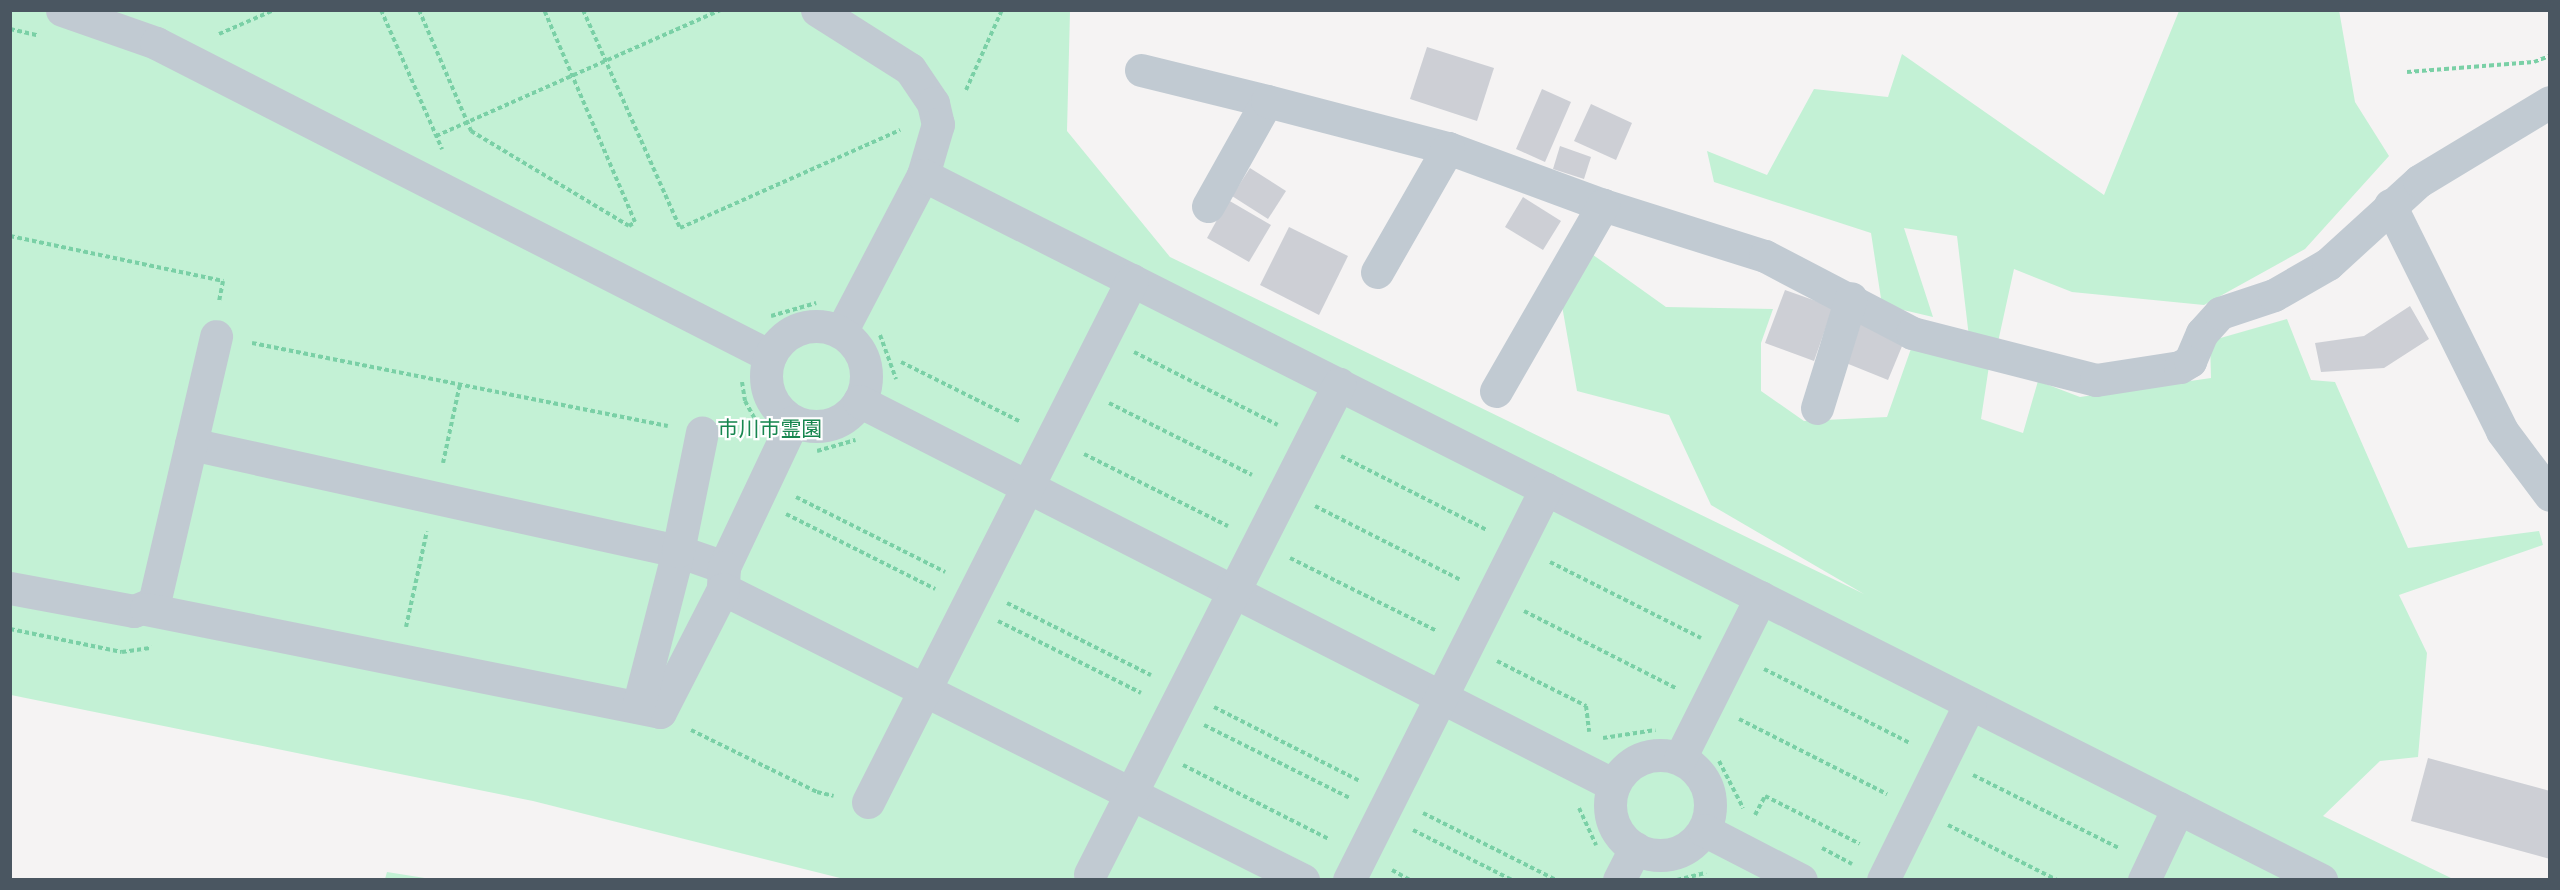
<!DOCTYPE html>
<meta charset="utf-8">
<style>
body{margin:0}
#map{position:relative;width:2560px;height:890px;overflow:hidden;background:#f5f3f3;font-family:"Nunito Sans","Noto Sans JP",sans-serif}
div>[style]{position:absolute}
[style*='--x']{left:calc(var(--x)*1px);top:calc(var(--y)*1px);width:calc(var(--w)*1px);rotate:calc(var(--a)*1deg)}
.green>*{inset:0;background:#c3f1d5}
.building>*{inset:0;background:#cdcfd5}
.path>*{height:4px;margin-top:-2px;transform-origin:0;background:repeating-linear-gradient(90deg,#7ad0a6 0 4.5px,transparent 0 7.5px)}
.minor>*{height:33px;margin:-16.5px;padding:0 16.5px;transform-origin:16.5px;border-radius:16.5px;background:#c1cad2}
.minor>.ring{margin:-16.5px;padding:0;box-sizing:content-box;background:none;border:33px solid #c1cad2;border-radius:50%}
span{translate:-50% -50%;white-space:nowrap;text-align:center;line-height:1.15;-webkit-text-stroke:4.5px #fff;paint-order:stroke}
.park-label{font-size:21px;color:#17864f}
.frame{position:absolute;inset:0;border:12px solid #4a5661;pointer-events:none}
</style>
<div id="map">
<div class="green">
<i style="clip-path:polygon(2339px 10px,2355px 102px,2389px 156px,2305px 249px,2204px 305px,2072px 292px,2014px 269px,1998px 342px,1969px 337px,1957px 236px,1904px 228px,1933px 317px,1882px 305px,1871px 233px,1714px 182px,1707px 151px,1767px 175px,1814px 89px,1888px 97px,1902px 54px,2104px 195px,2179px 11px)"></i>
<i style="clip-path:polygon(10px 11px,1070px 11px,1067px 131px,1170px 257px,1864px 594px,1711px 505px,1669px 415px,1577px 391px,1561px 300px,1589px 252px,1666px 307px,1773px 309px,1761px 343px,1761px 391px,1804px 421px,1887px 417px,1913px 343px,1989px 366px,1981px 419px,2023px 433px,2038px 381px,2080px 397px,2211px 378px,2210px 341px,2287px 319px,2311px 380px,2335px 382px,2408px 548px,2539px 531px,2543px 545px,2399px 595px,2427px 653px,2418px 757px,2380px 761px,2323px 816px,2453px 879px,844px 879px,533px 801px,11px 695px)"></i>
<i style="clip-path:polygon(387px 872px,431px 879px,385px 879px)"></i>
</div>
<div class="building">
<i style="clip-path:polygon(1427px 47px,1494px 68px,1477px 121px,1410px 99px)"></i>
<i style="clip-path:polygon(1542px 89px,1571px 102px,1545px 162px,1516px 149px)"></i>
<i style="clip-path:polygon(1591px 104px,1632px 123px,1616px 160px,1574px 141px)"></i>
<i style="clip-path:polygon(1560px 146px,1591px 157px,1584px 179px,1553px 169px)"></i>
<i style="clip-path:polygon(1250px 168px,1286px 191px,1268px 219px,1232px 196px)"></i>
<i style="clip-path:polygon(1523px 197px,1561px 221px,1543px 250px,1505px 227px)"></i>
<i style="clip-path:polygon(1228px 200px,1271px 225px,1249px 262px,1207px 238px)"></i>
<i style="clip-path:polygon(1289px 227px,1348px 256px,1319px 315px,1260px 285px)"></i>
<i style="clip-path:polygon(1785px 290px,1833px 307px,1814px 361px,1765px 343px)"></i>
<i style="clip-path:polygon(2410px 306px,2429px 339px,2384px 368px,2321px 372px,2315px 343px,2364px 336px)"></i>
<i style="clip-path:polygon(1857px 320px,1905px 339px,1888px 380px,1841px 361px)"></i>
<i style="clip-path:polygon(2428px 758px,2550px 791px,2550px 859px,2411px 821px)"></i>
</div>
<div class="path">
<i style="--x:381;--y:10;--w:152;--a:66.3"></i>
<i style="--x:419;--y:10;--w:132;--a:66.7"></i>
<i style="--x:471;--y:131;--w:184;--a:31"></i>
<i style="--x:629;--y:226;--w:7;--a:-34"></i>
<i style="--x:635;--y:222;--w:231;--a:-113.2"></i>
<i style="--x:583;--y:10;--w:239;--a:66"></i>
<i style="--x:680;--y:228;--w:241;--a:-24"></i>
<i style="--x:10;--y:29;--w:28;--a:13"></i>
<i style="--x:219;--y:34;--w:60;--a:-23.6"></i>
<i style="--x:2407;--y:72;--w:127;--a:-4.5"></i>
<i style="--x:2534;--y:62;--w:17;--a:-21"></i>
<i style="--x:966;--y:90;--w:88;--a:-65.8"></i>
<i style="--x:436;--y:136;--w:312;--a:-23.9"></i>
<i style="--x:10;--y:236;--w:218;--a:11.9"></i>
<i style="--x:223;--y:281;--w:21;--a:101"></i>
<i style="--x:771;--y:316;--w:47;--a:-16.1"></i>
<i style="--x:880;--y:335;--w:47;--a:70"></i>
<i style="--x:252;--y:343;--w:424;--a:11.3"></i>
<i style="--x:1134;--y:352;--w:161;--a:26.9"></i>
<i style="--x:901;--y:362;--w:134;--a:26.6"></i>
<i style="--x:742;--y:382;--w:19;--a:81"></i>
<i style="--x:745;--y:401;--w:21;--a:61"></i>
<i style="--x:1109;--y:403;--w:160;--a:26.7"></i>
<i style="--x:817;--y:451;--w:40;--a:-16"></i>
<i style="--x:1084;--y:454;--w:161;--a:26.6"></i>
<i style="--x:1341;--y:456;--w:164;--a:26.9"></i>
<i style="--x:443;--y:463;--w:81;--a:-77.9"></i>
<i style="--x:796;--y:497;--w:167;--a:26.7"></i>
<i style="--x:1315;--y:506;--w:164;--a:26.9"></i>
<i style="--x:786;--y:514;--w:167;--a:26.7"></i>
<i style="--x:1290;--y:558;--w:164;--a:26.4"></i>
<i style="--x:1550;--y:562;--w:169;--a:26.7"></i>
<i style="--x:1007;--y:603;--w:161;--a:26.6"></i>
<i style="--x:1524;--y:611;--w:170;--a:26.9"></i>
<i style="--x:998;--y:621;--w:160;--a:26.7"></i>
<i style="--x:406;--y:627;--w:98;--a:-77.7"></i>
<i style="--x:10;--y:629;--w:114;--a:11.6"></i>
<i style="--x:122;--y:652;--w:30;--a:-8"></i>
<i style="--x:1497;--y:661;--w:100;--a:26.8"></i>
<i style="--x:1586;--y:706;--w:26;--a:83"></i>
<i style="--x:1764;--y:669;--w:164;--a:26.9"></i>
<i style="--x:1214;--y:707;--w:164;--a:26.9"></i>
<i style="--x:1739;--y:719;--w:166;--a:26.9"></i>
<i style="--x:1204;--y:725;--w:163;--a:26.6"></i>
<i style="--x:691;--y:730;--w:140;--a:26.2"></i>
<i style="--x:817;--y:792;--w:17;--a:13"></i>
<i style="--x:1603;--y:738;--w:53;--a:-8.7"></i>
<i style="--x:1719;--y:761;--w:53;--a:62.9"></i>
<i style="--x:1183;--y:765;--w:164;--a:26.9"></i>
<i style="--x:1973;--y:775;--w:163;--a:26.6"></i>
<i style="--x:1579;--y:808;--w:41;--a:65.3"></i>
<i style="--x:1423;--y:813;--w:149;--a:26.7"></i>
<i style="--x:1755;--y:815;--w:21;--a:-62"></i>
<i style="--x:1765;--y:796;--w:106;--a:26.8"></i>
<i style="--x:1948;--y:825;--w:122;--a:26.8"></i>
<i style="--x:1413;--y:830;--w:111;--a:26.8"></i>
<i style="--x:1822;--y:848;--w:34;--a:28"></i>
<i style="--x:1392;--y:870;--w:21;--a:29"></i>
<i style="--x:1677;--y:880;--w:30;--a:-14"></i>
</div>
<div class="minor">
<i style="--x:62;--y:10;--w:100;--a:19.3"></i>
<i style="--x:156;--y:43;--w:689;--a:27.01"></i>
<i style="--x:817;--y:10;--w:110;--a:32.4"></i>
<i style="--x:910;--y:69;--w:41;--a:55.9"></i>
<i style="--x:933;--y:103;--w:22;--a:77"></i>
<i style="--x:938;--y:124;--w:53;--a:106.4"></i>
<i style="--x:923;--y:175;--w:177;--a:117.6"></i>
<i style="--x:1141;--y:70;--w:130;--a:13.8"></i>
<i style="--x:923;--y:175;--w:1566;--a:26.76"></i>
<i style="--x:2390;--y:205;--w:252;--a:63.6"></i>
<i style="--x:2502;--y:431;--w:80;--a:53.1"></i>
<i style="--x:1208;--y:206;--w:120;--a:-60.7"></i>
<i style="--x:1267;--y:101;--w:187;--a:14.6"></i>
<i style="--x:1448;--y:148;--w:165;--a:20.2"></i>
<i style="--x:1603;--y:205;--w:170;--a:17.5"></i>
<i style="--x:1765;--y:256;--w:166;--a:27.6"></i>
<i style="--x:1912;--y:333;--w:190;--a:14.3"></i>
<i style="--x:2096;--y:380;--w:85;--a:-8.8"></i>
<i style="--x:2180;--y:367;--w:12;--a:-31"></i>
<i style="--x:2190;--y:361;--w:30;--a:-67"></i>
<i style="--x:2202;--y:333;--w:27;--a:-48"></i>
<i style="--x:2220;--y:313;--w:57;--a:-18.4"></i>
<i style="--x:2274;--y:295;--w:62;--a:-29.9"></i>
<i style="--x:2328;--y:264;--w:123;--a:-42.4"></i>
<i style="--x:2419;--y:181;--w:153;--a:-31.1"></i>
<i style="--x:1377;--y:272;--w:143;--a:-60.2"></i>
<i class="ring" style="left:766px;top:326px;width:67px;height:67px"></i>
<i style="--x:1496;--y:391;--w:215;--a:-60.1"></i>
<i style="--x:859;--y:401;--w:847;--a:26.96"></i>
<i style="--x:1817;--y:408;--w:115;--a:-72.8"></i>
<i style="--x:191;--y:444;--w:499;--a:12.4"></i>
<i style="--x:678;--y:551;--w:49;--a:19.2"></i>
<i style="--x:724;--y:567;--w:161;--a:-64.7"></i>
<i style="--x:724;--y:567;--w:22;--a:93"></i>
<i style="--x:723;--y:589;--w:649;--a:26.64"></i>
<i style="--x:10;--y:588;--w:126;--a:10.5"></i>
<i style="--x:134;--y:611;--w:22;--a:-22"></i>
<i style="--x:154;--y:603;--w:274;--a:-76.9"></i>
<i style="--x:146;--y:609;--w:524;--a:11.33"></i>
<i style="--x:660;--y:712;--w:138;--a:-62.9"></i>
<i style="--x:638;--y:707;--w:161;--a:-75.6"></i>
<i style="--x:678;--y:551;--w:121;--a:-78.6"></i>
<i class="ring" style="left:1610px;top:755px;width:67px;height:67px"></i>
<i style="--x:1680;--y:758;--w:180;--a:-63.3"></i>
<i style="--x:868;--y:802;--w:585;--a:-63.17"></i>
<i style="--x:1704;--y:830;--w:109;--a:27.3"></i>
<i style="--x:1090;--y:874;--w:550;--a:-63.06"></i>
<i style="--x:1349;--y:880;--w:438;--a:-63.3"></i>
<i style="--x:1619;--y:880;--w:36;--a:-63"></i>
<i style="--x:1883;--y:880;--w:197;--a:-63.8"></i>
<i style="--x:2144;--y:880;--w:80;--a:-64.7"></i>
</div>
<div class="park-label">
<span style="left:770px;top:429px">市川市霊園</span>
</div>
<div class="frame"></div>
</div>
